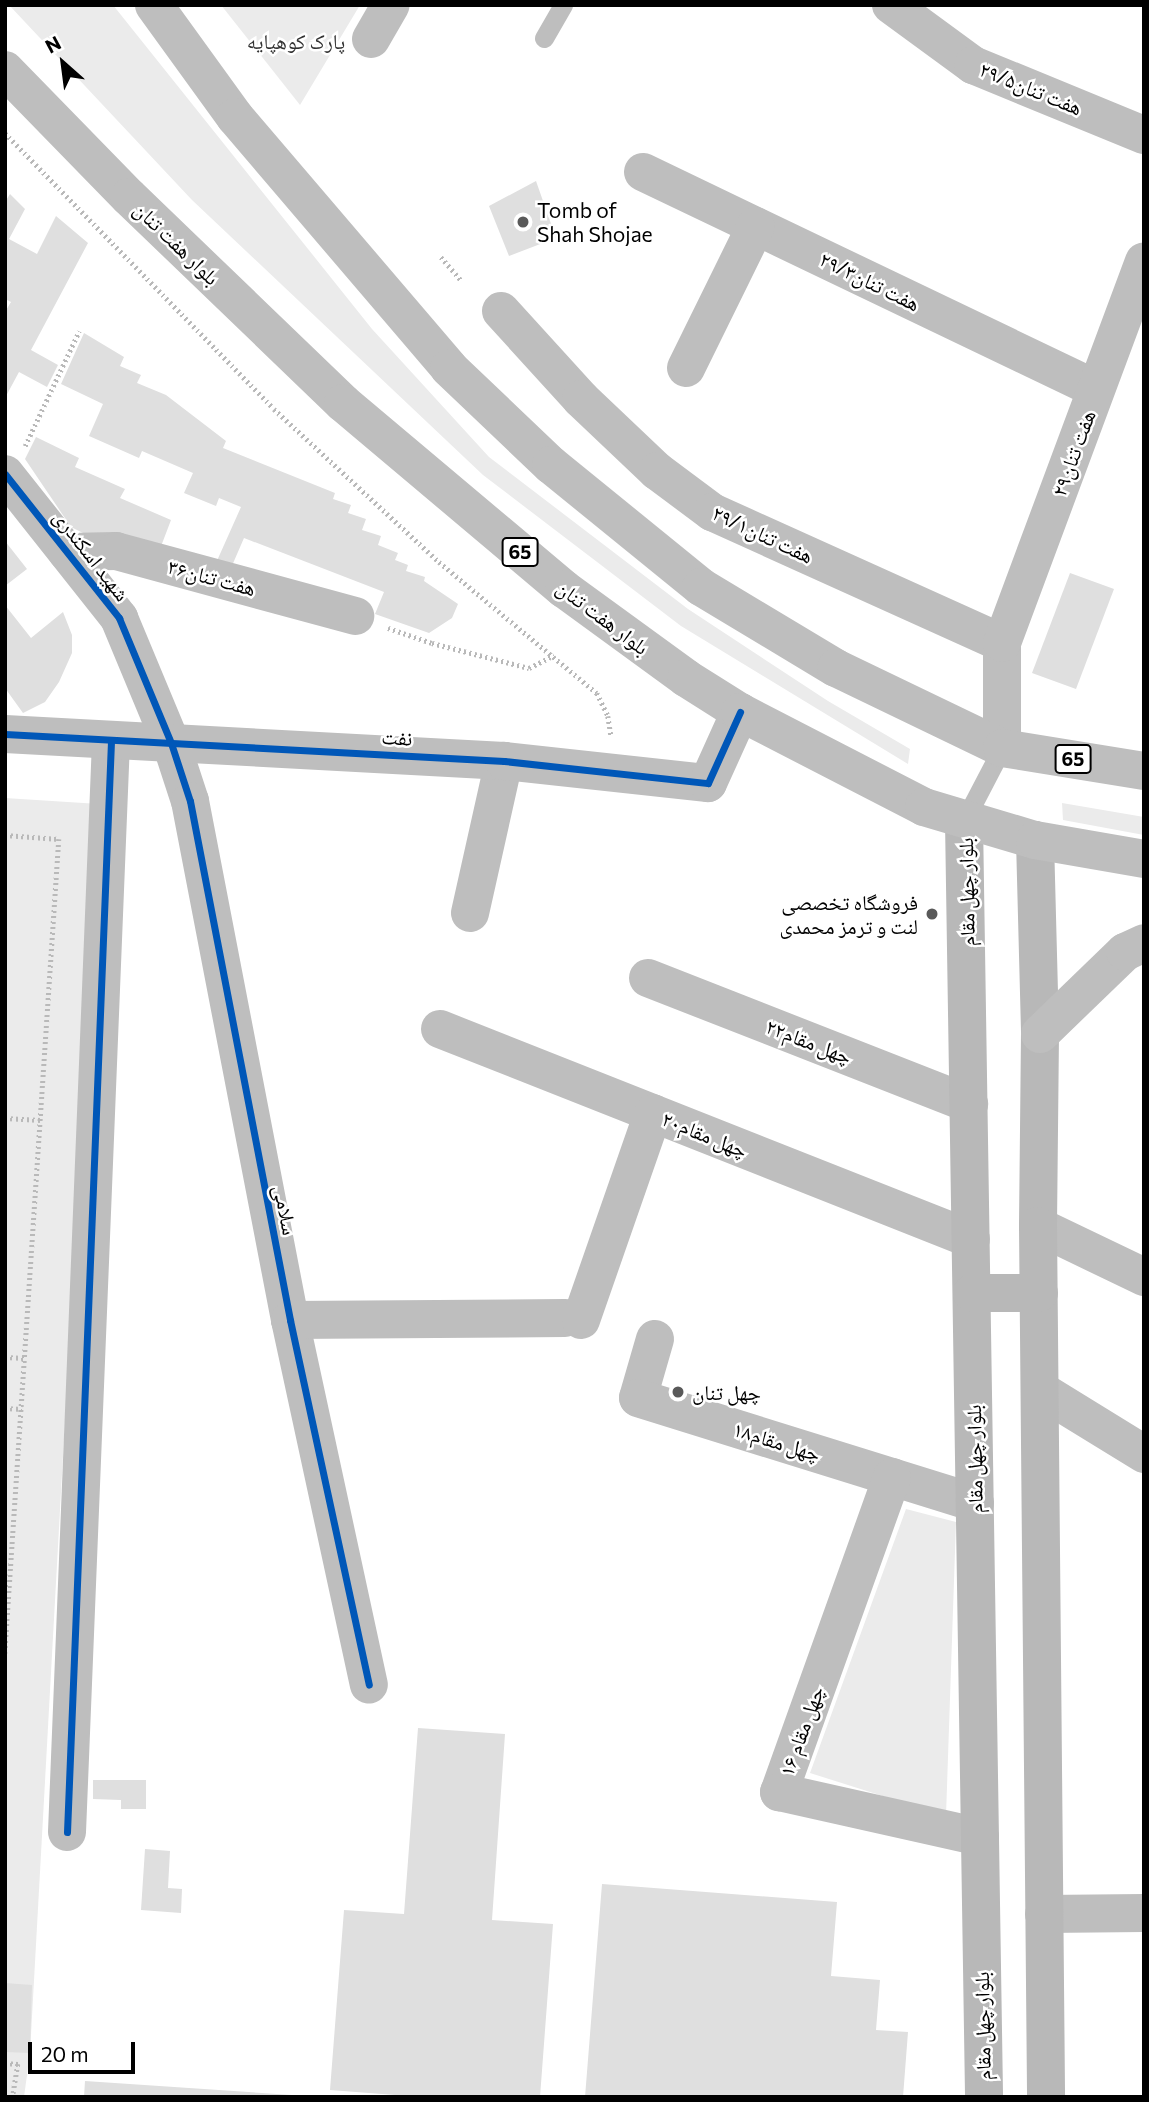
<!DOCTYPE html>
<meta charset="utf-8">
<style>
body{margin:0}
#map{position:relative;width:1149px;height:2102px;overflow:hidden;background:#fff;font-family:Commissioner,"Noto Naskh Arabic",sans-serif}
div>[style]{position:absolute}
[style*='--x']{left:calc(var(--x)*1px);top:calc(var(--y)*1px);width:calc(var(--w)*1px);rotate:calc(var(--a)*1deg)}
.green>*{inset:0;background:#ebebeb}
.building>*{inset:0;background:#dfdfdf}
.path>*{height:4.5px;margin-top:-2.25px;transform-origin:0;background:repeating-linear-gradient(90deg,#b9b9b9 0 2px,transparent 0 5.5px)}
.service>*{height:19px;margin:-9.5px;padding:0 9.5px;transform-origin:9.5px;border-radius:9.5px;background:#bebebe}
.minor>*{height:38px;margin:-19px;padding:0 19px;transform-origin:19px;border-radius:19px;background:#bebebe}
.tertiary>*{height:38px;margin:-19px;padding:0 19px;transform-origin:19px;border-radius:19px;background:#bebebe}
.secondary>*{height:38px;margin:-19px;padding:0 19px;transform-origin:19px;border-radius:19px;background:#b8b8b8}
.primary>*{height:38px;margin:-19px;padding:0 19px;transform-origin:19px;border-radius:19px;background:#bebebe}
.cycleway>*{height:7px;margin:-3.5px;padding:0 3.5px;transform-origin:3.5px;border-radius:3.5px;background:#0057b8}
.dots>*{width:19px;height:19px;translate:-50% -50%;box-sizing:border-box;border:4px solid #fff;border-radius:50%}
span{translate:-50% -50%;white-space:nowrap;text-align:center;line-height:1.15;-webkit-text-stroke:5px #fff;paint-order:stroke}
.shield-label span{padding:2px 5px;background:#fff;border:2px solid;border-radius:5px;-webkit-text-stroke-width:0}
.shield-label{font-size:19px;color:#000;font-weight:700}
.park-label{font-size:21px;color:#323232}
.street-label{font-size:21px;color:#000}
.poi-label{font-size:21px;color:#000}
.left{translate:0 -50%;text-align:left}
.right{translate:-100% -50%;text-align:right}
.frame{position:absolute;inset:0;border:7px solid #000;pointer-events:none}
.north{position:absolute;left:28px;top:28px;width:70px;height:70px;-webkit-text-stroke:5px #fff;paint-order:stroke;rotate:332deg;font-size:19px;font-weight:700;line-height:28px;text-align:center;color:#000}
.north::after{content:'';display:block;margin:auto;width:24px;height:32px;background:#000;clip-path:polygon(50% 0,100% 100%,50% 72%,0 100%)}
.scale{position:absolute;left:28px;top:2042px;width:107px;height:32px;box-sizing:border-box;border:4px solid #000;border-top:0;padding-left:9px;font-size:21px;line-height:24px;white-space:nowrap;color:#000;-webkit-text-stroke:5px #fff;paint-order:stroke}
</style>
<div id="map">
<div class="green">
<i style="clip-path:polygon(9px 5px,113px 5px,372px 329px,489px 457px,688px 609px,828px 701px,910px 749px,908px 764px,681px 626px,483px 475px,192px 200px)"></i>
<i style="clip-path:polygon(221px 5px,360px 5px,300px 105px)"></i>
<i style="clip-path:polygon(5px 798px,99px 804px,30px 2053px,24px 2097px,5px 2097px)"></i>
<i style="clip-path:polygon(1062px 803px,1144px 817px,1144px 835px,1063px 820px)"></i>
<i style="clip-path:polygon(906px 1509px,956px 1522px,946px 1816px,810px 1773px)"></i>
</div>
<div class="building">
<i style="clip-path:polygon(536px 181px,556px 238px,509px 256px,489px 206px)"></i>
<i style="clip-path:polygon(10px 194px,25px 209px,9px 239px,37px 254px,56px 216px,88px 243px,31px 350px,58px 365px,47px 387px,19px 372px,5px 398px,5px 312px,11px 302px,5px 299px,5px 202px)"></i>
<i style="clip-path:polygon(84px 333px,124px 357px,120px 366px,141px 375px,137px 383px,166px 395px,226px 441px,223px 448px,335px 493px,333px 499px,351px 505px,348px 513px,366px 519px,362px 530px,381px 536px,378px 545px,398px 553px,395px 560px,408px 565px,406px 571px,425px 577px,424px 581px,458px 604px,452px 618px,429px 633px,375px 614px,384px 592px,244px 538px,231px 568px,216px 563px,241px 507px,219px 498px,216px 506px,184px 493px,193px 473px,142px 451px,139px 458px,89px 436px,103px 404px,61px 384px)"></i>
<i style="clip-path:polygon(36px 437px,79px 458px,75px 467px,125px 489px,120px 498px,171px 520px,160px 549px,101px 542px,71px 527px,25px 459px)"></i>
<i style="clip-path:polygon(5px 541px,27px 569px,5px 586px)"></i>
<i style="clip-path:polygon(1070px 573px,1114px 589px,1076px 689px,1032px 673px)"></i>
<i style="clip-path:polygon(5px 605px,31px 638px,63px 612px,72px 635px,72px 653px,59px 682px,45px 702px,23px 713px,5px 688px)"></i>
<i style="clip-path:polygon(418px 1728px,505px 1734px,492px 1920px,553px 1924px,540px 2097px,421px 2097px,330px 2090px,344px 1910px,404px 1914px)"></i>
<i style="clip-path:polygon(93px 1780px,146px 1780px,146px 1809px,121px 1809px,121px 1800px,93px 1799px)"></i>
<i style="clip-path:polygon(145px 1849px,170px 1851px,168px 1888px,182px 1889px,181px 1913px,141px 1910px)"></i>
<i style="clip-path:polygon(602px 1884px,837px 1902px,831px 1976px,880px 1980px,876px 2030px,908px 2032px,903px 2097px,585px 2097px)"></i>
<i style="clip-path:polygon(5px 1983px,32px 1985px,30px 2053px,5px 2052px)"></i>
<i style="clip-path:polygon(85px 2081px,292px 2095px,292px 2097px,84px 2097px)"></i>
</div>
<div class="path">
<i style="--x:5;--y:133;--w:385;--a:45.7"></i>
<i style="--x:274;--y:409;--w:225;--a:42.8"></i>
<i style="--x:439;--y:562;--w:205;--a:39.7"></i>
<i style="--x:597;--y:693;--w:25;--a:64"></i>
<i style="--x:608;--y:716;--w:19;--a:81"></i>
<i style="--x:441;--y:257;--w:30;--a:49"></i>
<i style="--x:25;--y:446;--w:127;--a:-64.8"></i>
<i style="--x:388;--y:628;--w:46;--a:18.8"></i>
<i style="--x:432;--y:643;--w:100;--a:14.5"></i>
<i style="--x:529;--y:668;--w:28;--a:-27"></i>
<i style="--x:5;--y:835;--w:54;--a:4.2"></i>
<i style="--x:59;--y:839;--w:818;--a:93.79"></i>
<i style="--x:5;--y:1118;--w:36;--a:3"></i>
<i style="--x:5;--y:1357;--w:20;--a:3"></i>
<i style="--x:5;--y:1408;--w:17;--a:3"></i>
<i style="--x:5;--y:2063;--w:13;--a:4"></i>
<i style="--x:18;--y:2064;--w:33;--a:99"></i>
</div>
<div class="service">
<i style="--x:544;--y:38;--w:38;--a:-60"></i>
<i style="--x:964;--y:821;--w:82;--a:-62.5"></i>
</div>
<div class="minor">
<i style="--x:891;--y:5;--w:102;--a:36.2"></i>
<i style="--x:973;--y:65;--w:185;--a:22.3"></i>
<i style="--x:371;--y:39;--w:39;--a:-60"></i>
<i style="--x:643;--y:172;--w:502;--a:25.6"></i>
<i style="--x:501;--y:311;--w:119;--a:47.7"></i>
<i style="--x:581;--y:399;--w:105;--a:43.5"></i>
<i style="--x:657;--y:471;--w:69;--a:36.7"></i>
<i style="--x:712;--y:512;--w:318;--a:24.3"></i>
<i style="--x:686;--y:368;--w:158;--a:-63.8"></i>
<i style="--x:5;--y:474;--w:184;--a:51.6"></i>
<i style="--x:119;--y:618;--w:135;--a:67.4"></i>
<i style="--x:171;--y:743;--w:61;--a:71.9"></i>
<i style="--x:190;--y:801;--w:529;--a:79.09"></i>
<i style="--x:290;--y:1320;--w:373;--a:77.8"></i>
<i style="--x:67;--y:552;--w:49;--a:-1.2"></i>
<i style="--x:116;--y:551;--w:248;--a:15.2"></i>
<i style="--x:1002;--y:748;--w:105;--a:-90"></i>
<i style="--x:1002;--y:643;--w:407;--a:-69.6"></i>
<i style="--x:470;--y:913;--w:156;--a:-77.4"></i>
<i style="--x:648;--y:978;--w:345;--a:21.4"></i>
<i style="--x:440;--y:1029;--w:571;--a:21.58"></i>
<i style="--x:1038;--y:1226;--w:118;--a:25.7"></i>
<i style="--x:290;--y:1320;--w:275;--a:-0.4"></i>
<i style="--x:581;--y:1320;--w:219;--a:-70.8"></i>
<i style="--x:655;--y:1339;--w:61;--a:106.1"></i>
<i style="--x:638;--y:1398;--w:353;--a:17.3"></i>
<i style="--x:1040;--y:1390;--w:122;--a:31.6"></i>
<i style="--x:892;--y:1477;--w:335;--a:109.7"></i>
<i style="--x:779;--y:1792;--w:206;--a:12.6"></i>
<i style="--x:67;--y:1832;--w:1093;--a:-87.69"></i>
<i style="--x:1044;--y:1914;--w:100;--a:-0.6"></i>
</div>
<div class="tertiary">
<i style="--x:5;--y:734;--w:500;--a:3.1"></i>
<i style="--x:504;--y:761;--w:205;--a:6.2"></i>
<i style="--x:708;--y:783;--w:78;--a:-65.7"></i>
</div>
<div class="secondary">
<i style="--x:964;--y:821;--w:1276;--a:89.1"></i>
<i style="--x:1035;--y:840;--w:194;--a:88.5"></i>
<i style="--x:1040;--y:1034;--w:192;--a:90.6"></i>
<i style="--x:1038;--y:1226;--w:871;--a:89.47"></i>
<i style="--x:972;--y:1293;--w:67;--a:0"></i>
</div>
<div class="primary">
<i style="--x:154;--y:5;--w:138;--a:54.1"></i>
<i style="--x:235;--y:117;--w:330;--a:49.5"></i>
<i style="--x:449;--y:368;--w:141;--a:43.6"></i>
<i style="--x:551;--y:465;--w:193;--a:39.1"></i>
<i style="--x:701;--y:587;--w:157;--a:31"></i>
<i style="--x:836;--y:668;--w:184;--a:25.7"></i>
<i style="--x:1002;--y:748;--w:144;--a:9.2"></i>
<i style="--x:5;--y:70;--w:177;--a:45.7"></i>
<i style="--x:129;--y:197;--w:297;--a:43.9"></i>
<i style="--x:343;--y:403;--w:289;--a:40.1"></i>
<i style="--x:564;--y:589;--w:151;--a:36.1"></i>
<i style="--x:686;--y:678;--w:64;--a:32.2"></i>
<i style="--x:740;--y:712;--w:207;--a:27.3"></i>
<i style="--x:924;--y:807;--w:116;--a:16.6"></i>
<i style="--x:1035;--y:840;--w:111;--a:9.9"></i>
<i style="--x:1040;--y:1034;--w:118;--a:-44"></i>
<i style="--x:1125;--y:952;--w:21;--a:-25"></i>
</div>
<div class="cycleway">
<i style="--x:5;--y:474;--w:184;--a:51.6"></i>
<i style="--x:119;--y:618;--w:135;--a:67.4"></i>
<i style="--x:171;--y:743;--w:61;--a:71.9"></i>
<i style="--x:190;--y:801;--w:529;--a:79.09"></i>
<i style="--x:290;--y:1320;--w:373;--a:77.8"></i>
<i style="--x:5;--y:734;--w:500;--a:3.1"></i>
<i style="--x:504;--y:761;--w:205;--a:6.2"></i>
<i style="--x:708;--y:783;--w:78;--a:-65.7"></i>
<i style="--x:67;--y:1832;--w:1093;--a:-87.69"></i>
</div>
<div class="dots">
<i style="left:523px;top:222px;background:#595959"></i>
<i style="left:932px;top:914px;background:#595959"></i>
<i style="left:678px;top:1392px;background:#595959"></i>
</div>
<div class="shield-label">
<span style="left:520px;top:552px">65</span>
<span style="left:1073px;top:759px">65</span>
</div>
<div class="park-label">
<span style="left:296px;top:41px">پارک کوهپایه</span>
</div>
<div class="street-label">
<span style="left:1031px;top:88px;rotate:22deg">۲۹/۵هفت تنان</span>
<span style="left:177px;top:243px;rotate:44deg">بلوار هفت تنان</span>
<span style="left:870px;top:281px;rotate:26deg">۲۹/۳هفت تنان</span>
<span style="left:1073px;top:453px;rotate:-70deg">هفت تنان۲۹</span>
<span style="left:763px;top:534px;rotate:25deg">۲۹/۱هفت تنان</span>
<span style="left:92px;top:555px;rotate:52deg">شهید اسکندری</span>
<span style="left:212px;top:577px;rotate:15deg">هفت تنان۳۶</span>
<span style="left:603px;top:617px;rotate:37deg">بلوار هفت تنان</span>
<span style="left:397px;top:737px;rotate:3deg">نفت</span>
<span style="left:966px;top:892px;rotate:-91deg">بلوار چهل مقام</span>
<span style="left:809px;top:1041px;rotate:21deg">چهل مقام۲۲</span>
<span style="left:705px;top:1134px;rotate:22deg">چهل مقام۲۰</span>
<span style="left:286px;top:1210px;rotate:79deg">سلامی</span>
<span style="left:777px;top:1441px;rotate:17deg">۱۸چهل مقام</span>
<span style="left:974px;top:1459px;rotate:-91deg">بلوار چهل مقام</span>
<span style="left:801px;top:1731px;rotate:-70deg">چهل مقام ۱۶</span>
<span style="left:982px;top:2026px;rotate:-91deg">بلوار چهل مقام</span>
</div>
<div class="poi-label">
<span class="left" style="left:537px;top:222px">Tomb of<br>Shah Shojae</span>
<span class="right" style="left:918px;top:914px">فروشگاه تخصصی<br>لنت و ترمز محمدی</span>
<span class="left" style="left:692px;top:1392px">چهل تنان</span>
</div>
<div class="frame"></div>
<div class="north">N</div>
<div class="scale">20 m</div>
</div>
